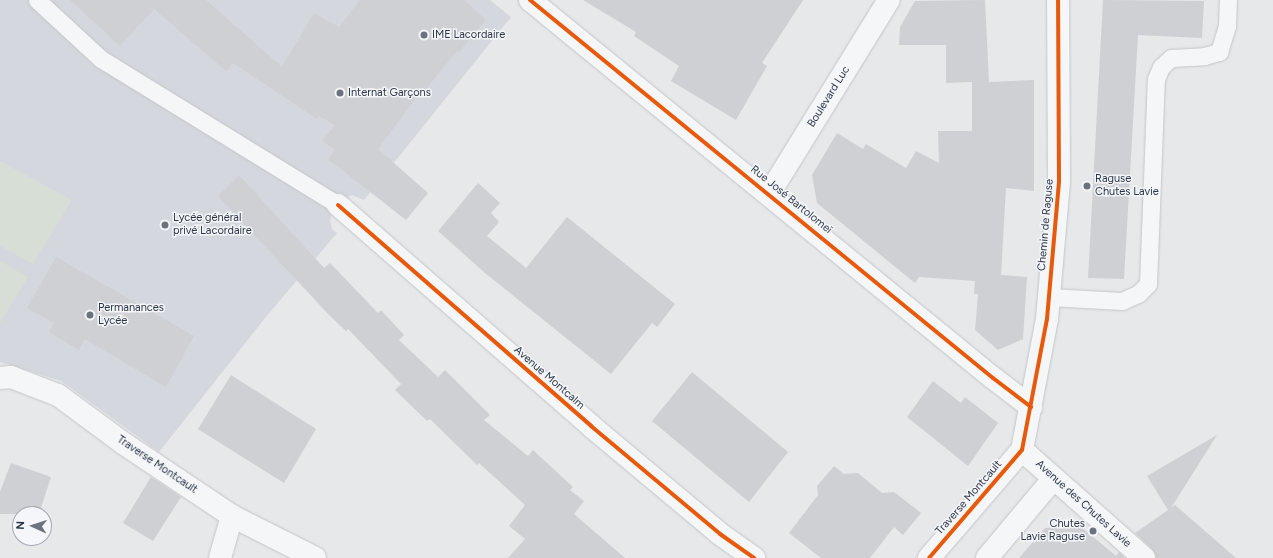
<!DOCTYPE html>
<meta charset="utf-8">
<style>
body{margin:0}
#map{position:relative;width:1273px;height:558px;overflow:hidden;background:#e6e8ea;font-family:Figtree,sans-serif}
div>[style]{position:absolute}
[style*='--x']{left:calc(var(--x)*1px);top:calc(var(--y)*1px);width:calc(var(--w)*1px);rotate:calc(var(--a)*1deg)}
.built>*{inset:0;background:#d4d7dd}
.green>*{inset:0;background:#d6ded6}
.building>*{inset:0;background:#ced0d3}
.roads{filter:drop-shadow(0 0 1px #c4c6c8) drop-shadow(0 0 1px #c4c6c8)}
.lane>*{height:17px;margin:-8.5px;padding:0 8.5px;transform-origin:8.5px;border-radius:8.5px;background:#f5f6f7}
.street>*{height:22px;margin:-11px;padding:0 11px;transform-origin:11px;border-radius:11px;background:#f5f6f7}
.cycleway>*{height:4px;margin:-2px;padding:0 2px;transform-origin:2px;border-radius:2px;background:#e8590c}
.dots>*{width:11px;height:11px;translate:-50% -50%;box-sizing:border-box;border:2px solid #f4f6f9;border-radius:50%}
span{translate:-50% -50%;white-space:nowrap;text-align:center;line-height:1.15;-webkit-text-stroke:3px #f4f6f9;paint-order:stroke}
.poi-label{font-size:11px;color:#2b3445}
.left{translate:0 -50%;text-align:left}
.right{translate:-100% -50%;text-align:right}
.street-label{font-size:11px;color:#2b3445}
.north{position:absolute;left:12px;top:506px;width:40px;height:40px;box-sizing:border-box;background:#f4f6f9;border:1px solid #a4a8b1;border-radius:50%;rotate:273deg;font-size:11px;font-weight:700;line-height:16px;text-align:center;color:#2b3445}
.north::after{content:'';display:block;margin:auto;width:14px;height:18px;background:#6c737f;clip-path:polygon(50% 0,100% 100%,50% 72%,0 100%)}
</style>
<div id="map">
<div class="built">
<i style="clip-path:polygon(0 0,490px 0,511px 17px,364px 200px,352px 195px,342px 200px,332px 212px,330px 221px,332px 229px,337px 233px,265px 318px,159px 452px,61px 381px,0 362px)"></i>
</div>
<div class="green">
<i style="clip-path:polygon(0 161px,72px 200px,33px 264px,0 246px)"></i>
<i style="clip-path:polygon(0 261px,28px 277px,0 323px)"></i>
</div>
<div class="building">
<i style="clip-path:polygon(70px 0,206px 0,282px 67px,314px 13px,339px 27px,360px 0,464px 0,486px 20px,459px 52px,457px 51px,426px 89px,424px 87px,378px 149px,428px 193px,406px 220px,328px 159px,335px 150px,322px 141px,335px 125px,319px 116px,317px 119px,233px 63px,226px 71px,154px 9px,120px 46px)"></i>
<i style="clip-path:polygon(583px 0,803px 0,762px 63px,767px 66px,736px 120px,671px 81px,679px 66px,634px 36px,636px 32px)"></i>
<i style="clip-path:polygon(985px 0,989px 82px,1034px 80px,1034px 191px,1006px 188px,1001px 275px,1027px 277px,1023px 339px,998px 350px,975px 330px,978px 294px,974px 294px,975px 281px,919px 277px,915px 283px,817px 203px,812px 175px,837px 133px,863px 149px,866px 144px,906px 168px,916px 151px,939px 163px,938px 131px,972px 131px,972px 82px,946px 83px,946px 45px,899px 45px,900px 27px,915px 1px)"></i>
<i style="clip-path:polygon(1103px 0,1204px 1px,1202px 38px,1138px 35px,1124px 279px,1088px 278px)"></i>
<i style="clip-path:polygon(239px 175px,324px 268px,330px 263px,378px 313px,381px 310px,404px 335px,399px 340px,438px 377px,445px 370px,490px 415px,484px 420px,528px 456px,533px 450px,573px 487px,570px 490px,584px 501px,574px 514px,625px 558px,508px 558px,525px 539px,509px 526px,525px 505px,479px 463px,477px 465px,430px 419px,427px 421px,395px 390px,401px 384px,348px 329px,346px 331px,330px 316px,218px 196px)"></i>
<i style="clip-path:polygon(478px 183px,500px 203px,491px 213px,499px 222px,487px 236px,526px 268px,567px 217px,675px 304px,657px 327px,652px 323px,611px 374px,485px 273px,438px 231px)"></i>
<i style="clip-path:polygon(56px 257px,194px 336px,166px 387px,85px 339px,79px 350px,49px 332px,54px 323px,27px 308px)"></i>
<i style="clip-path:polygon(692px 372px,788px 452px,749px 502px,652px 421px)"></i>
<i style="clip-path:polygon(231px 375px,316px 429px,284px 483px,198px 429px)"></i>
<i style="clip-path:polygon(933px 381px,961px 403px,965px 397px,998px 423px,968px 466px,907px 417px)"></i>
<i style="clip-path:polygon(1217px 435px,1171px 508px,1175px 505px,1236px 558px,1156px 558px,1152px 549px,1135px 533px,1168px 510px,1147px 476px)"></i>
<i style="clip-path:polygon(11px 463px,51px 477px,39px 514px,0 514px,0 492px)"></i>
<i style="clip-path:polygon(834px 466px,844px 474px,858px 473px,882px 493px,894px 492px,921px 513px,903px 535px,894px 527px,870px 558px,821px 558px,789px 533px,818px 495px,817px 486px)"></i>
<i style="clip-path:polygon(151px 477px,181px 497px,153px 541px,123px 523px)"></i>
<i style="clip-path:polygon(1079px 525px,1116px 556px,1119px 552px,1125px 558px,1019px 558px,1045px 528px)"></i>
</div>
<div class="roads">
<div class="lane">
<i style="--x:37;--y:0;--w:87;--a:42.7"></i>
<i style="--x:101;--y:59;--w:278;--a:31.6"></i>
<i style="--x:1049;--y:297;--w:73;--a:3.1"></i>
<i style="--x:1122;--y:301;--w:17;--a:-24"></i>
<i style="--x:1138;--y:294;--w:14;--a:-45"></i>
<i style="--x:1148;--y:284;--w:205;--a:-87.8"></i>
<i style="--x:1156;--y:79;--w:13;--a:-67"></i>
<i style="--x:1161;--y:67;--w:13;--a:-42"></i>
<i style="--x:1171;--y:58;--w:33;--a:-3"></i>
<i style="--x:1204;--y:56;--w:16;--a:-15"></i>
<i style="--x:1219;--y:52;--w:27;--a:-73"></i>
<i style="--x:1227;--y:26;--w:26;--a:-88"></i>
</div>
<div class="street">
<i style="--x:530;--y:0;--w:598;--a:39.23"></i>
<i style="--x:993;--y:378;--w:48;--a:37.3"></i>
<i style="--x:769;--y:194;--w:228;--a:-58.3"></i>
<i style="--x:338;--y:205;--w:336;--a:41.1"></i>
<i style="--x:591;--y:426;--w:168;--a:39.9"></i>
<i style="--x:720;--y:534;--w:42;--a:35.2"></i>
<i style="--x:0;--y:378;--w:11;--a:-5"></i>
<i style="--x:11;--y:377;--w:50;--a:21"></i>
<i style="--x:58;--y:395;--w:81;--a:36.4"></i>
<i style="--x:123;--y:443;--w:131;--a:33.8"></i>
<i style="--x:232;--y:516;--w:93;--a:26.8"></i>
<i style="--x:1022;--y:450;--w:163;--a:41.5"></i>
<i style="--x:220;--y:558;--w:44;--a:-74.1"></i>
<i style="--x:929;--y:558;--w:143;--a:-49.3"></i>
<i style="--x:1022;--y:450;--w:133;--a:-79.2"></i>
<i style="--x:1047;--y:319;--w:139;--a:-85"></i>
<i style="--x:1059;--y:181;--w:181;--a:-90.3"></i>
<i style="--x:987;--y:558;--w:103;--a:-50.1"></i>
</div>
</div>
<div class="cycleway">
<i style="--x:530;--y:0;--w:598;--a:39.23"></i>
<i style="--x:993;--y:378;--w:48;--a:37.3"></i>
<i style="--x:338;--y:205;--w:336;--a:41.1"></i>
<i style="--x:591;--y:426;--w:168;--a:39.9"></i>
<i style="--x:720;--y:534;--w:42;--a:35.2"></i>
<i style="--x:929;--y:558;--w:143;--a:-49.3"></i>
<i style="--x:1022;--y:450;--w:133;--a:-79.2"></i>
<i style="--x:1047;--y:319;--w:139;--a:-85"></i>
<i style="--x:1059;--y:181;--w:181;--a:-90.3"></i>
</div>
<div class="dots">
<i style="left:424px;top:35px;background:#6c737f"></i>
<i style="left:340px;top:93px;background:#6c737f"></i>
<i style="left:1087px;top:186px;background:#6c737f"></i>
<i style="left:165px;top:225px;background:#6c737f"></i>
<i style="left:90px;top:315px;background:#6c737f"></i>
<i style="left:1093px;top:531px;background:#6c737f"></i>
</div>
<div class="poi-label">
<span class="left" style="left:432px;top:35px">IME Lacordaire</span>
<span class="left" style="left:348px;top:93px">Internat Garçons</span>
<span class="left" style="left:1095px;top:186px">Raguse<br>Chutes Lavie</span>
<span class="left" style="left:173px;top:225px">Lycée général<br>privé Lacordaire</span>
<span class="left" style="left:98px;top:315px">Permanances<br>Lycée</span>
<span class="right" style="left:1085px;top:531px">Chutes<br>Lavie Raguse</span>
</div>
<div class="street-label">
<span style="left:829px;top:97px;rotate:-58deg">Boulevard Luc</span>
<span style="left:791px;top:200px;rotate:39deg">Rue José Bartolomeï</span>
<span style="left:1046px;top:225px;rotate:-85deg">Chemin de Raguse</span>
<span style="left:549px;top:378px;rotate:41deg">Avenue Montcalm</span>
<span style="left:157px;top:465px;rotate:34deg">Traverse Montcault</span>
<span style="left:969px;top:498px;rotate:-49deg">Traverse Montcault</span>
<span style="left:1083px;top:504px;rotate:42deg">Avenue des Chutes Lavie</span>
</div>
<div class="north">N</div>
</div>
